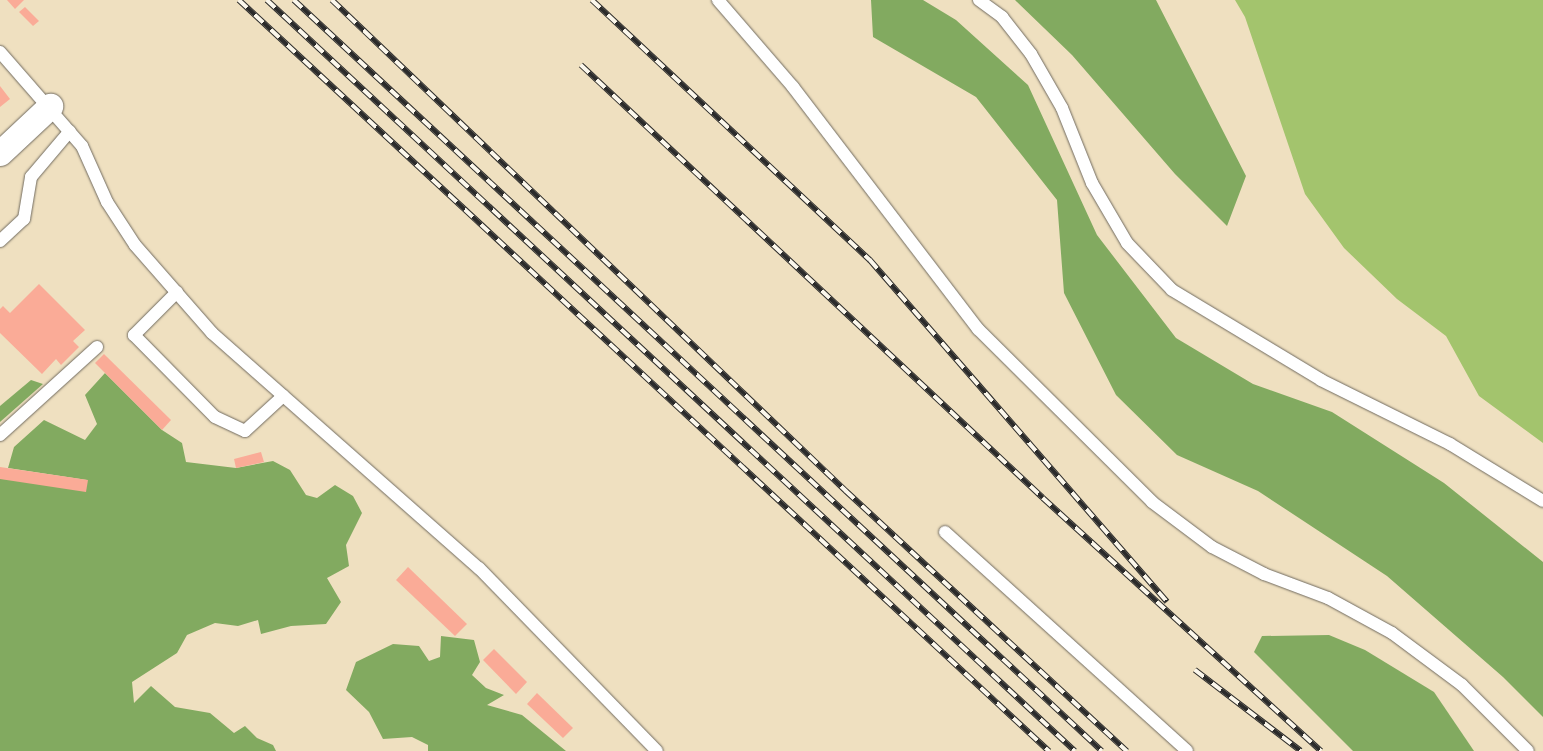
<!DOCTYPE html>
<style>
body{margin:0}
#map{position:relative;width:1543px;height:751px;overflow:hidden;background:#efe0c0;font-family:"Playpen Sans",sans-serif}
div>[style]{position:absolute}
[style*='--x']{left:calc(var(--x)*1px);top:calc(var(--y)*1px);width:calc(var(--w)*1px);rotate:calc(var(--a)*1deg)}
.green>*{inset:0;background:#a3c46d}
.forest>*{inset:0;background:#82aa60}
.building>*{inset:0;background:#faab97}
.roads{filter:drop-shadow(0 0 1px #706a5f) drop-shadow(0 0 1px #706a5f)}
.service>*{height:12px;margin:-6px;padding:0 6px;transform-origin:6px;border-radius:6px;background:#fff}
.minor>*{height:25px;margin:-12.5px;padding:0 12.5px;transform-origin:12.5px;border-radius:12.5px;background:#fff}
.rail>*{height:5.5px;margin-top:-2.75px;transform-origin:0;background:repeating-linear-gradient(90deg,#fbf7ec 0 11px,#2b2b2b 0 22px);box-sizing:border-box;border-block:1px solid #2b2b2b}
span{translate:-50% -50%;white-space:nowrap;text-align:center;line-height:1.15;-webkit-text-stroke:4.5px #fbf7ec;paint-order:stroke}
</style>
<div id="map">
<div class="green">
<i style="clip-path:polygon(1235px 0,1543px 0,1543px 443px,1479px 396px,1446px 336px,1397px 299px,1344px 248px,1305px 194px,1245px 17px)"></i>
</div>
<div class="forest">
<i style="clip-path:polygon(871px 0,923px 0,956px 20px,1028px 85px,1097px 235px,1176px 338px,1253px 384px,1332px 412px,1444px 483px,1543px 562px,1543px 717px,1503px 677px,1387px 576px,1258px 491px,1177px 455px,1116px 395px,1064px 293px,1057px 200px,976px 97px,873px 37px)"></i>
<i style="clip-path:polygon(1015px 0,1156px 0,1246px 176px,1227px 226px,1175px 174px,1072px 55px)"></i>
<i style="clip-path:polygon(105px 373px,162px 430px,182px 443px,186px 462px,236px 468px,273px 461px,290px 470px,306px 495px,317px 498px,335px 485px,353px 496px,362px 513px,346px 545px,349px 566px,327px 578px,341px 602px,326px 624px,291px 626px,261px 634px,258px 620px,238px 626px,215px 623px,187px 635px,177px 653px,132px 682px,134px 703px,151px 686px,175px 707px,210px 713px,234px 733px,245px 726px,257px 738px,273px 745px,276px 751px,0 751px,0 479px,87px 480px,8px 468px,14px 447px,44px 420px,85px 440px,97px 424px,85px 395px)"></i>
<i style="clip-path:polygon(31px 380px,43px 384px,0 422px,0 406px)"></i>
<i style="clip-path:polygon(1329px 635px,1365px 650px,1434px 692px,1474px 751px,1353px 751px,1254px 652px,1262px 636px)"></i>
<i style="clip-path:polygon(441px 636px,474px 640px,480px 662px,472px 675px,486px 688px,504px 695px,487px 705px,522px 715px,566px 751px,428px 751px,428px 745px,412px 737px,383px 739px,369px 712px,346px 690px,356px 662px,393px 644px,419px 646px,429px 661px,440px 657px)"></i>
</div>
<div class="building">
<i style="clip-path:polygon(7px 0,24px 0,15px 9px)"></i>
<i style="clip-path:polygon(25px 7px,39px 21px,33px 26px,19px 12px)"></i>
<i style="clip-path:polygon(0 86px,10px 99px,0 107px)"></i>
<i style="clip-path:polygon(39px 284px,85px 330px,73px 341px,79px 347px,61px 365px,56px 359px,42px 374px,0 333px,0 309px,3px 306px,10px 313px)"></i>
<i style="clip-path:polygon(104px 354px,171px 420px,162px 430px,95px 363px)"></i>
<i style="clip-path:polygon(261px 452px,264px 462px,236px 468px,234px 459px)"></i>
<i style="clip-path:polygon(0 467px,88px 480px,86px 492px,0 479px)"></i>
<i style="clip-path:polygon(408px 567px,467px 624px,455px 636px,396px 580px)"></i>
<i style="clip-path:polygon(494px 649px,527px 682px,516px 694px,483px 660px)"></i>
<i style="clip-path:polygon(537px 693px,573px 728px,563px 738px,527px 704px)"></i>
</div>
<div class="roads">
<div class="service">
<i style="--x:718;--y:0;--w:115;--a:49.2"></i>
<i style="--x:793;--y:87;--w:305;--a:52.6"></i>
<i style="--x:978;--y:329;--w:245;--a:44.8"></i>
<i style="--x:1152;--y:502;--w:75;--a:36.9"></i>
<i style="--x:1212;--y:547;--w:59;--a:27.4"></i>
<i style="--x:1264;--y:574;--w:68;--a:20.6"></i>
<i style="--x:1328;--y:598;--w:73;--a:28.7"></i>
<i style="--x:1392;--y:633;--w:87;--a:36.6"></i>
<i style="--x:1462;--y:685;--w:93;--a:45"></i>
<i style="--x:979;--y:0;--w:29;--a:36"></i>
<i style="--x:1002;--y:17;--w:47;--a:51.9"></i>
<i style="--x:1031;--y:54;--w:62;--a:60.1"></i>
<i style="--x:1062;--y:108;--w:81;--a:68.2"></i>
<i style="--x:1092;--y:183;--w:69;--a:59.7"></i>
<i style="--x:1127;--y:243;--w:65;--a:46.2"></i>
<i style="--x:1172;--y:290;--w:174;--a:31.1"></i>
<i style="--x:1321;--y:380;--w:144;--a:26.4"></i>
<i style="--x:1450;--y:444;--w:109;--a:31.5"></i>
<i style="--x:0;--y:52;--w:125;--a:48.9"></i>
<i style="--x:82;--y:146;--w:61;--a:65.9"></i>
<i style="--x:107;--y:202;--w:51;--a:56.9"></i>
<i style="--x:135;--y:245;--w:117;--a:48.8"></i>
<i style="--x:212;--y:333;--w:356;--a:41.4"></i>
<i style="--x:479;--y:568;--w:255;--a:45.8"></i>
<i style="--x:0;--y:241;--w:33;--a:-43"></i>
<i style="--x:24;--y:219;--w:43;--a:-80.5"></i>
<i style="--x:31;--y:177;--w:60;--a:-49.7"></i>
<i style="--x:177;--y:292;--w:61;--a:135"></i>
<i style="--x:134;--y:335;--w:115;--a:45.4"></i>
<i style="--x:215;--y:417;--w:33;--a:25"></i>
<i style="--x:245;--y:431;--w:52;--a:-42.6"></i>
<i style="--x:0;--y:435;--w:131;--a:-42.2"></i>
<i style="--x:945;--y:532;--w:326;--a:42.1"></i>
</div>
<div class="minor">
<i style="--x:0;--y:153;--w:69;--a:-43.2"></i>
</div>
</div>
<div class="rail">
<i style="--x:239;--y:0;--w:1105;--a:42.84"></i>
<i style="--x:267;--y:0;--w:1103;--a:42.91"></i>
<i style="--x:294;--y:0;--w:1103;--a:42.91"></i>
<i style="--x:332;--y:0;--w:711;--a:43.69"></i>
<i style="--x:846;--y:491;--w:383;--a:42.8"></i>
<i style="--x:592;--y:0;--w:381;--a:43.1"></i>
<i style="--x:870;--y:260;--w:453;--a:49"></i>
<i style="--x:581;--y:65;--w:633;--a:43.14"></i>
<i style="--x:1043;--y:498;--w:376;--a:42.3"></i>
<i style="--x:1195;--y:670;--w:133;--a:37.4"></i>
</div>
</div>
